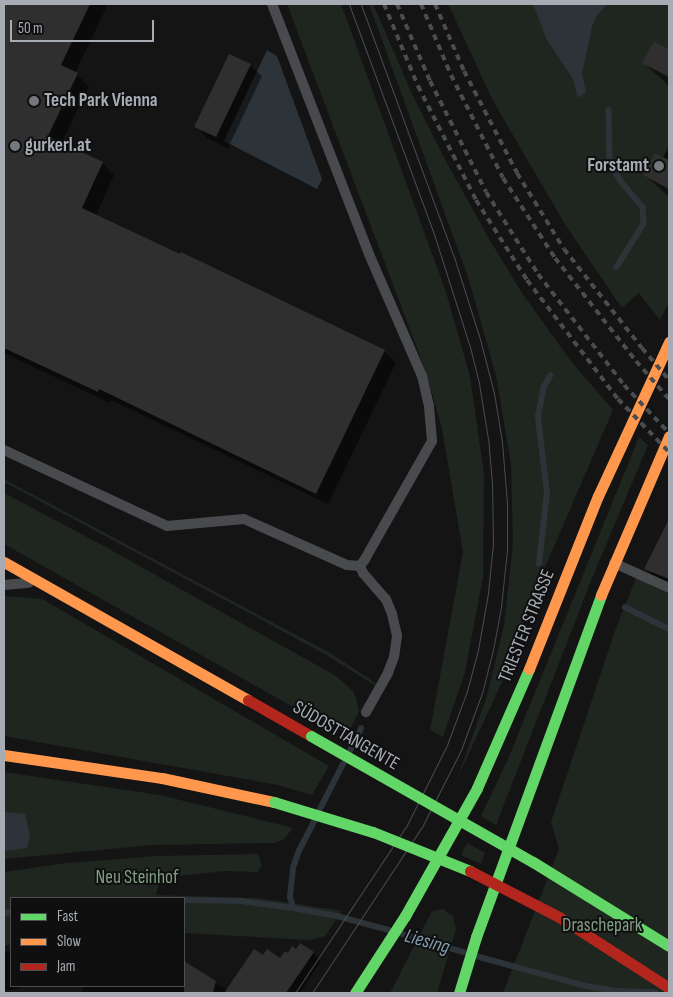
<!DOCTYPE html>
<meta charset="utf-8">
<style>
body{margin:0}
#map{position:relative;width:673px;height:997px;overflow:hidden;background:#141415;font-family:"Sofia Sans Condensed",sans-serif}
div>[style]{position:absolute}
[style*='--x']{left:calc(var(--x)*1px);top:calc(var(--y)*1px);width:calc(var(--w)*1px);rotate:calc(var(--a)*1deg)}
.green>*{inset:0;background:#1f251f}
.water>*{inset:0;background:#2c3439}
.shadow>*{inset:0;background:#0007}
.stream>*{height:5.5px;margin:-2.75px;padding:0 2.75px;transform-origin:2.75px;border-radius:2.75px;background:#2c3439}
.building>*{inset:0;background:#2f2f30}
.lane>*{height:10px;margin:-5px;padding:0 5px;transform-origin:5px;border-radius:5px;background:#494a4d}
.fast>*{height:11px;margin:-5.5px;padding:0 5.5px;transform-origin:5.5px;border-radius:5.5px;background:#63d668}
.slow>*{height:11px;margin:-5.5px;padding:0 5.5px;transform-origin:5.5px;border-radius:5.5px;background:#ff974d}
.jam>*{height:11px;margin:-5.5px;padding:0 5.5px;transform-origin:5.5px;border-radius:5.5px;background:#b3261e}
.tram>*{height:1px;margin:-0.5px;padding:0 0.5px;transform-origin:0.5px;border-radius:0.5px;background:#4a4c4e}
.rail>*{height:4px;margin-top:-2px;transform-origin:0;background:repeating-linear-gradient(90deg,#4a4c4e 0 6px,transparent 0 11px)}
.fast-bridge>*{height:11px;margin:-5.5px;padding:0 5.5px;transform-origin:5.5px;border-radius:5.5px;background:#63d668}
.jam-bridge>*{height:11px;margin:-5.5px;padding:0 5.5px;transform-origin:5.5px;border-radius:5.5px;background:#b3261e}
.dots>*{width:14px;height:14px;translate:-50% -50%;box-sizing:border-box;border:2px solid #0f0f10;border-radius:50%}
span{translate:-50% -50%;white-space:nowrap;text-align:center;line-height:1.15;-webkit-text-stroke:4px #0f0f10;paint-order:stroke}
.poi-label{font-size:19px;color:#a7acb4;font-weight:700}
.left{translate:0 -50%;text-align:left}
.right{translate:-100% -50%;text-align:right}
.street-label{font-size:19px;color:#a7acb4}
.park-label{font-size:19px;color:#809e80}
.water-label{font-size:20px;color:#819cad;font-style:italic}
.frame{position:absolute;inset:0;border:5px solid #a7acb4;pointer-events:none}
.legend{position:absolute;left:10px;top:897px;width:175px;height:90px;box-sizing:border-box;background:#0f0f10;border:1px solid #4c4e52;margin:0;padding:6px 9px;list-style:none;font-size:15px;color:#a7acb4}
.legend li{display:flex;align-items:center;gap:10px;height:25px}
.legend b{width:25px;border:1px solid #4c4e52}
.scale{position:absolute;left:10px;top:20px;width:144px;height:22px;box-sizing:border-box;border:2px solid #a7acb4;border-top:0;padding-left:6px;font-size:15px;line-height:18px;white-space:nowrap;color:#a7acb4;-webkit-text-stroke:4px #0f0f10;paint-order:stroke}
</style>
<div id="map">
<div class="green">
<i style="clip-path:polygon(287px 4px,341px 4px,445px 289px,470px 376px,484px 474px,483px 577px,465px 672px,443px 737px,430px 730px,463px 552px,442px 429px,426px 372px)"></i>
<i style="clip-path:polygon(369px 4px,373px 4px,413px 96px,446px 161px,488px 237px,522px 293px,570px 360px,613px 410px,533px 595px,503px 680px,457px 779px,487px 696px,504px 625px,513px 543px,511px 464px,496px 376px,469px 280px)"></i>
<i style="clip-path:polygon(448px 4px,669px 4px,669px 49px,654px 41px,643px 63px,669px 77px,669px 145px,663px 157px,655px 153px,644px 175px,669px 188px,667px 192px,669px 194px,669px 302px,660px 320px,639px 293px,622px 308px,566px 226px,493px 101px)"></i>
<i style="clip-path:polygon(639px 437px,648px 445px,593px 576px,496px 825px,481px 816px,508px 759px)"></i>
<i style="clip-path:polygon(4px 479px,332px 654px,377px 684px,374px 685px,328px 656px,251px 614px,4px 482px)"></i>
<i style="clip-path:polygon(4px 493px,102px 545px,336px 676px,353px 691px,357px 701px,359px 711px,348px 734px,320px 719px,310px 714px,309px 716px,4px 544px)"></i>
<i style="clip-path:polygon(636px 578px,669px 594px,669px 993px,503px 993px,559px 849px,551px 822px,615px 631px)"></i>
<i style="clip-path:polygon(4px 596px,42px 599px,329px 766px,312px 795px,278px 785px,4px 736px)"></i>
<i style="clip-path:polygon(4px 772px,160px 795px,293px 828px,284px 839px,275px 843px,153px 845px,4px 859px)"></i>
<i style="clip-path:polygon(467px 843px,485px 853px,481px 864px,461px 855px)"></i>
<i style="clip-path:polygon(258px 854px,262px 865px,258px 872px,225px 871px,160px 878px,156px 895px,258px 898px,342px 911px,325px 936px,310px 940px,184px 933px,184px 898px,11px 898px,11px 944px,4px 946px,4px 872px,67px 863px,156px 856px)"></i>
<i style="clip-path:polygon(443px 909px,453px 916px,456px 929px,437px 993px,390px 993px,432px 911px)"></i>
</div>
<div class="water">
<i style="clip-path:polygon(533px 4px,607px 4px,595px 18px,592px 27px,582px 73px,586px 92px,578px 98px,573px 79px,547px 40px)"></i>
<i style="clip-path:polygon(267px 50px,277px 56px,322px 179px,317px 189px,224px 141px)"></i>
<i style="clip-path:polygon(4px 812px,25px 814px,30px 836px,27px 848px,4px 851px)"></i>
</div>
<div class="shadow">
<i style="clip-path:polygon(4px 4px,108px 4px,75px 73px,89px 86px,61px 144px,102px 163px,114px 175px,96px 215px,384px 351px,396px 363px,328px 504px,111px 400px,110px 403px,4px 353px)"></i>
<i style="clip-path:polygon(654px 43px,669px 51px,669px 86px,644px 63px)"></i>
<i style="clip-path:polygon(250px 65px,262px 76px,228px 148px,207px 138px,196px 126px)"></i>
<i style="clip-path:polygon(669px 148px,669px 197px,645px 175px,664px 158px)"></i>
<i style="clip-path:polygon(668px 525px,669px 526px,669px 585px,656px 579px,646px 569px)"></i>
<i style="clip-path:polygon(11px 951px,11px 986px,29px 986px,4px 991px,4px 952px)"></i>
<i style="clip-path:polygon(296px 951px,313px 953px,321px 961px,300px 993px,80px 993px,85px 986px,184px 986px,184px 962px,227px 990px,263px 957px,281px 960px)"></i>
</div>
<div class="stream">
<i style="--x:609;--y:110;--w:50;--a:88.9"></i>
<i style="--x:610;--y:160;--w:22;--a:63"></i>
<i style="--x:620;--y:180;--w:35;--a:50"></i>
<i style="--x:643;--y:207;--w:17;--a:87"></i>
<i style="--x:644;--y:224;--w:51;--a:122.1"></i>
<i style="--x:539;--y:564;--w:71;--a:-83.6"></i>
<i style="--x:547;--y:493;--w:77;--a:-96.8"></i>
<i style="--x:538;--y:417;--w:31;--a:-79"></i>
<i style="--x:544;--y:387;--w:13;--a:-61"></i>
<i style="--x:625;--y:607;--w:49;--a:26.6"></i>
<i style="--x:350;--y:751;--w:25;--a:-64"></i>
<i style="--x:320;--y:809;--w:51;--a:-62.9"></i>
<i style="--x:184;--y:900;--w:57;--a:1"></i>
<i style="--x:241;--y:901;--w:52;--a:7.7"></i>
<i style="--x:293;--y:908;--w:45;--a:10.3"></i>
<i style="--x:337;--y:916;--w:54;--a:15.1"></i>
<i style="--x:293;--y:908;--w:11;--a:-105"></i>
<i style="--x:290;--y:897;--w:29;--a:-84"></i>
<i style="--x:293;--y:868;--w:18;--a:-71"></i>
<i style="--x:299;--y:851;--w:33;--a:-63"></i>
<i style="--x:4;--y:913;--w:7;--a:-8"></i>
<i style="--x:402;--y:934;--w:64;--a:16.4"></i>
<i style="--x:476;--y:956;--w:114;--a:15.3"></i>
<i style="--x:586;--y:986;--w:33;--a:9"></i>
<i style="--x:619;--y:991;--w:36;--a:2"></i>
</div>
<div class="building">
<i style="clip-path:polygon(4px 4px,90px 4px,61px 65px,78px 73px,48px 136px,103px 162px,82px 208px,180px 254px,181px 252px,385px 350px,316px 494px,99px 389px,98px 392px,4px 348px)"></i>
<i style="clip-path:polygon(654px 41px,669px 49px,669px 77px,642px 63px)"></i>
<i style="clip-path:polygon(229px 54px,251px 64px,216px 137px,194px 127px)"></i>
<i style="clip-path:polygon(655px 153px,669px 160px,669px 189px,643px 175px)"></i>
<i style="clip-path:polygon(669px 519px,669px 579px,644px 569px)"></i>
<i style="clip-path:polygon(300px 943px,314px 952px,286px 993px,224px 993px,254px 949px,263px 955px,267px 949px,280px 958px,285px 951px,288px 953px,292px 946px,296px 949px)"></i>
<i style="clip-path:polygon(184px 961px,216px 981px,213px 993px,184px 993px)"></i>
</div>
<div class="lane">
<i style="--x:4;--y:450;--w:180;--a:25"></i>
<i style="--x:167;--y:526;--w:77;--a:-5.2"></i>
<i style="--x:244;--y:519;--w:113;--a:24.1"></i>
<i style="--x:347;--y:565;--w:13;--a:4"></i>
<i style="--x:360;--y:566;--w:9;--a:-54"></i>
<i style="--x:365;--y:559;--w:136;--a:-60.4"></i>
<i style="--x:432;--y:441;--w:35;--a:-95"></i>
<i style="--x:429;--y:406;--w:31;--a:-103"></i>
<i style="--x:422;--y:376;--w:133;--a:-113.5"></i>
<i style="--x:369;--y:254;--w:268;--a:-111.2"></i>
<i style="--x:614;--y:563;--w:60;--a:24.4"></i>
<i style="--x:360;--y:566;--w:8;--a:67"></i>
<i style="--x:363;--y:573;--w:35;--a:49"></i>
<i style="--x:386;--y:599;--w:16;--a:68"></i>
<i style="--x:392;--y:614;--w:23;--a:77"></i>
<i style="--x:397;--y:636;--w:21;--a:98"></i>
<i style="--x:394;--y:657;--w:17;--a:111"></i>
<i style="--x:388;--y:673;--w:45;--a:119.4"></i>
<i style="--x:4;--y:585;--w:25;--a:-5"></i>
</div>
<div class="fast">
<i style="--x:355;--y:993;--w:92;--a:-57"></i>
<i style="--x:405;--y:916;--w:147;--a:-60.6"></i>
<i style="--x:477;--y:788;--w:130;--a:-66.4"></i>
<i style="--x:459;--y:993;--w:59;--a:-73.1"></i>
<i style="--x:476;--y:937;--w:364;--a:-69.9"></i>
</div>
<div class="slow">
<i style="--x:4;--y:562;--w:280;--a:29.5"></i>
<i style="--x:601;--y:595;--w:173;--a:-66.8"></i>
<i style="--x:529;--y:669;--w:186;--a:-68.3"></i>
<i style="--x:598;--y:496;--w:170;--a:-65.2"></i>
<i style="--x:4;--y:755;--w:160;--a:8.3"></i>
<i style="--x:162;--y:778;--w:115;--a:12.1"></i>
</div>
<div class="jam">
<i style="--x:248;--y:700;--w:73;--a:29.7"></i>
</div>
<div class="tram">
<i style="--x:295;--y:993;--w:202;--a:-56.3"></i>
<i style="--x:407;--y:825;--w:89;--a:-63.4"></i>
<i style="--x:447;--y:745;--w:58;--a:-69.7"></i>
<i style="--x:467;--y:691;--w:42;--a:-75"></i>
<i style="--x:478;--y:650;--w:58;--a:-80"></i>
<i style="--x:488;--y:593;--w:49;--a:-84.2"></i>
<i style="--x:493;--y:544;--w:61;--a:-90.9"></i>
<i style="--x:492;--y:483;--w:38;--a:-95"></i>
<i style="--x:489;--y:445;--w:63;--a:-99.2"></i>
<i style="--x:479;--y:383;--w:37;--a:-104"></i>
<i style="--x:470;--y:347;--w:119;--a:-107.7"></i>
<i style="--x:434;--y:234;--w:245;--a:-110.3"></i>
<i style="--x:312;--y:993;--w:199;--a:-56.5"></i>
<i style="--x:422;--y:827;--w:86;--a:-63.1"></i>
<i style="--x:461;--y:750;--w:61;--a:-69.8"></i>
<i style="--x:482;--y:693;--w:44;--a:-75.7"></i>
<i style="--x:493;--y:650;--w:44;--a:-79.5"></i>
<i style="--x:501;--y:607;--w:57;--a:-84"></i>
<i style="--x:507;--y:550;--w:46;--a:-90"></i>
<i style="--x:507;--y:504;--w:62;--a:-94.6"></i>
<i style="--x:502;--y:442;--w:50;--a:-99.3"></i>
<i style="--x:494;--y:393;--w:56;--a:-104.5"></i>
<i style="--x:480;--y:339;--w:83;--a:-107.6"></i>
<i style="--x:455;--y:260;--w:273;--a:-110.2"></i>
</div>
<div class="rail">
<i style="--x:384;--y:4;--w:89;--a:67.5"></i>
<i style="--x:418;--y:86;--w:128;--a:63"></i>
<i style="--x:476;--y:200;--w:95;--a:57.5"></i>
<i style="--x:527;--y:280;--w:150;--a:52.6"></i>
<i style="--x:618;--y:399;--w:74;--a:46.1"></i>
<i style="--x:397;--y:4;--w:84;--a:66.8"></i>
<i style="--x:430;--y:81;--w:124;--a:63.2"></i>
<i style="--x:486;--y:192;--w:97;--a:57.6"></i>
<i style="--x:538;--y:274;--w:140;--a:52.2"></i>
<i style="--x:624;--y:385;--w:66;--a:46.8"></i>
<i style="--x:421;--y:4;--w:77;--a:67.1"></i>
<i style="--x:451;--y:75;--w:115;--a:63.2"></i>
<i style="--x:503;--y:178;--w:95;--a:57"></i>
<i style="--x:555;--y:258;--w:131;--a:51.8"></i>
<i style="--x:636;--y:361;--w:50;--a:49"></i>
<i style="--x:435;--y:4;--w:73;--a:66.6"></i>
<i style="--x:464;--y:71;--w:115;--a:62.5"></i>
<i style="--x:517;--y:173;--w:89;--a:58.3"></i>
<i style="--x:564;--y:249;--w:126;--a:51.8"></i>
<i style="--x:642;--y:348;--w:42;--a:49.8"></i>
</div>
<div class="fast-bridge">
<i style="--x:311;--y:736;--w:255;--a:29.6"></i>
<i style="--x:533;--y:862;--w:160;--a:31.7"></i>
<i style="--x:274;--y:802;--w:103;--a:16.9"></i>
<i style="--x:373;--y:832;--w:105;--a:21.9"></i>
</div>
<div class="jam-bridge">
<i style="--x:470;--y:871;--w:100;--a:27.3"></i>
<i style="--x:559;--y:917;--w:131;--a:32.8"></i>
</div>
<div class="dots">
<i style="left:34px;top:101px;background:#74777c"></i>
<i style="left:15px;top:146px;background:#74777c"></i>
<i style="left:659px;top:166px;background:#74777c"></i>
</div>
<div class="poi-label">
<span class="left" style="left:44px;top:101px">Tech Park Vienna</span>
<span class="left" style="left:25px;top:146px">gurkerl.at</span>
<span class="right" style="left:649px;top:166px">Forstamt</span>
</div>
<div class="street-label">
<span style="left:527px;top:626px;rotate:-68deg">TRIESTER STRASSE</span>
<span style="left:346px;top:736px;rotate:30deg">SÜDOSTTANGENTE</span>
</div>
<div class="park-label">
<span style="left:137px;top:878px">Neu Steinhof</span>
<span style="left:602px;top:926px">Draschepark</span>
</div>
<div class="water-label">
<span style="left:427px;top:942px;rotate:16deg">Liesing</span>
</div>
<div class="frame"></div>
<ul class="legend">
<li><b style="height:6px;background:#63d668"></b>Fast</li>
<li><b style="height:6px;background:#ff974d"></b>Slow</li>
<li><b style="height:6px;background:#b3261e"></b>Jam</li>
</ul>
<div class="scale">50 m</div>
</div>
